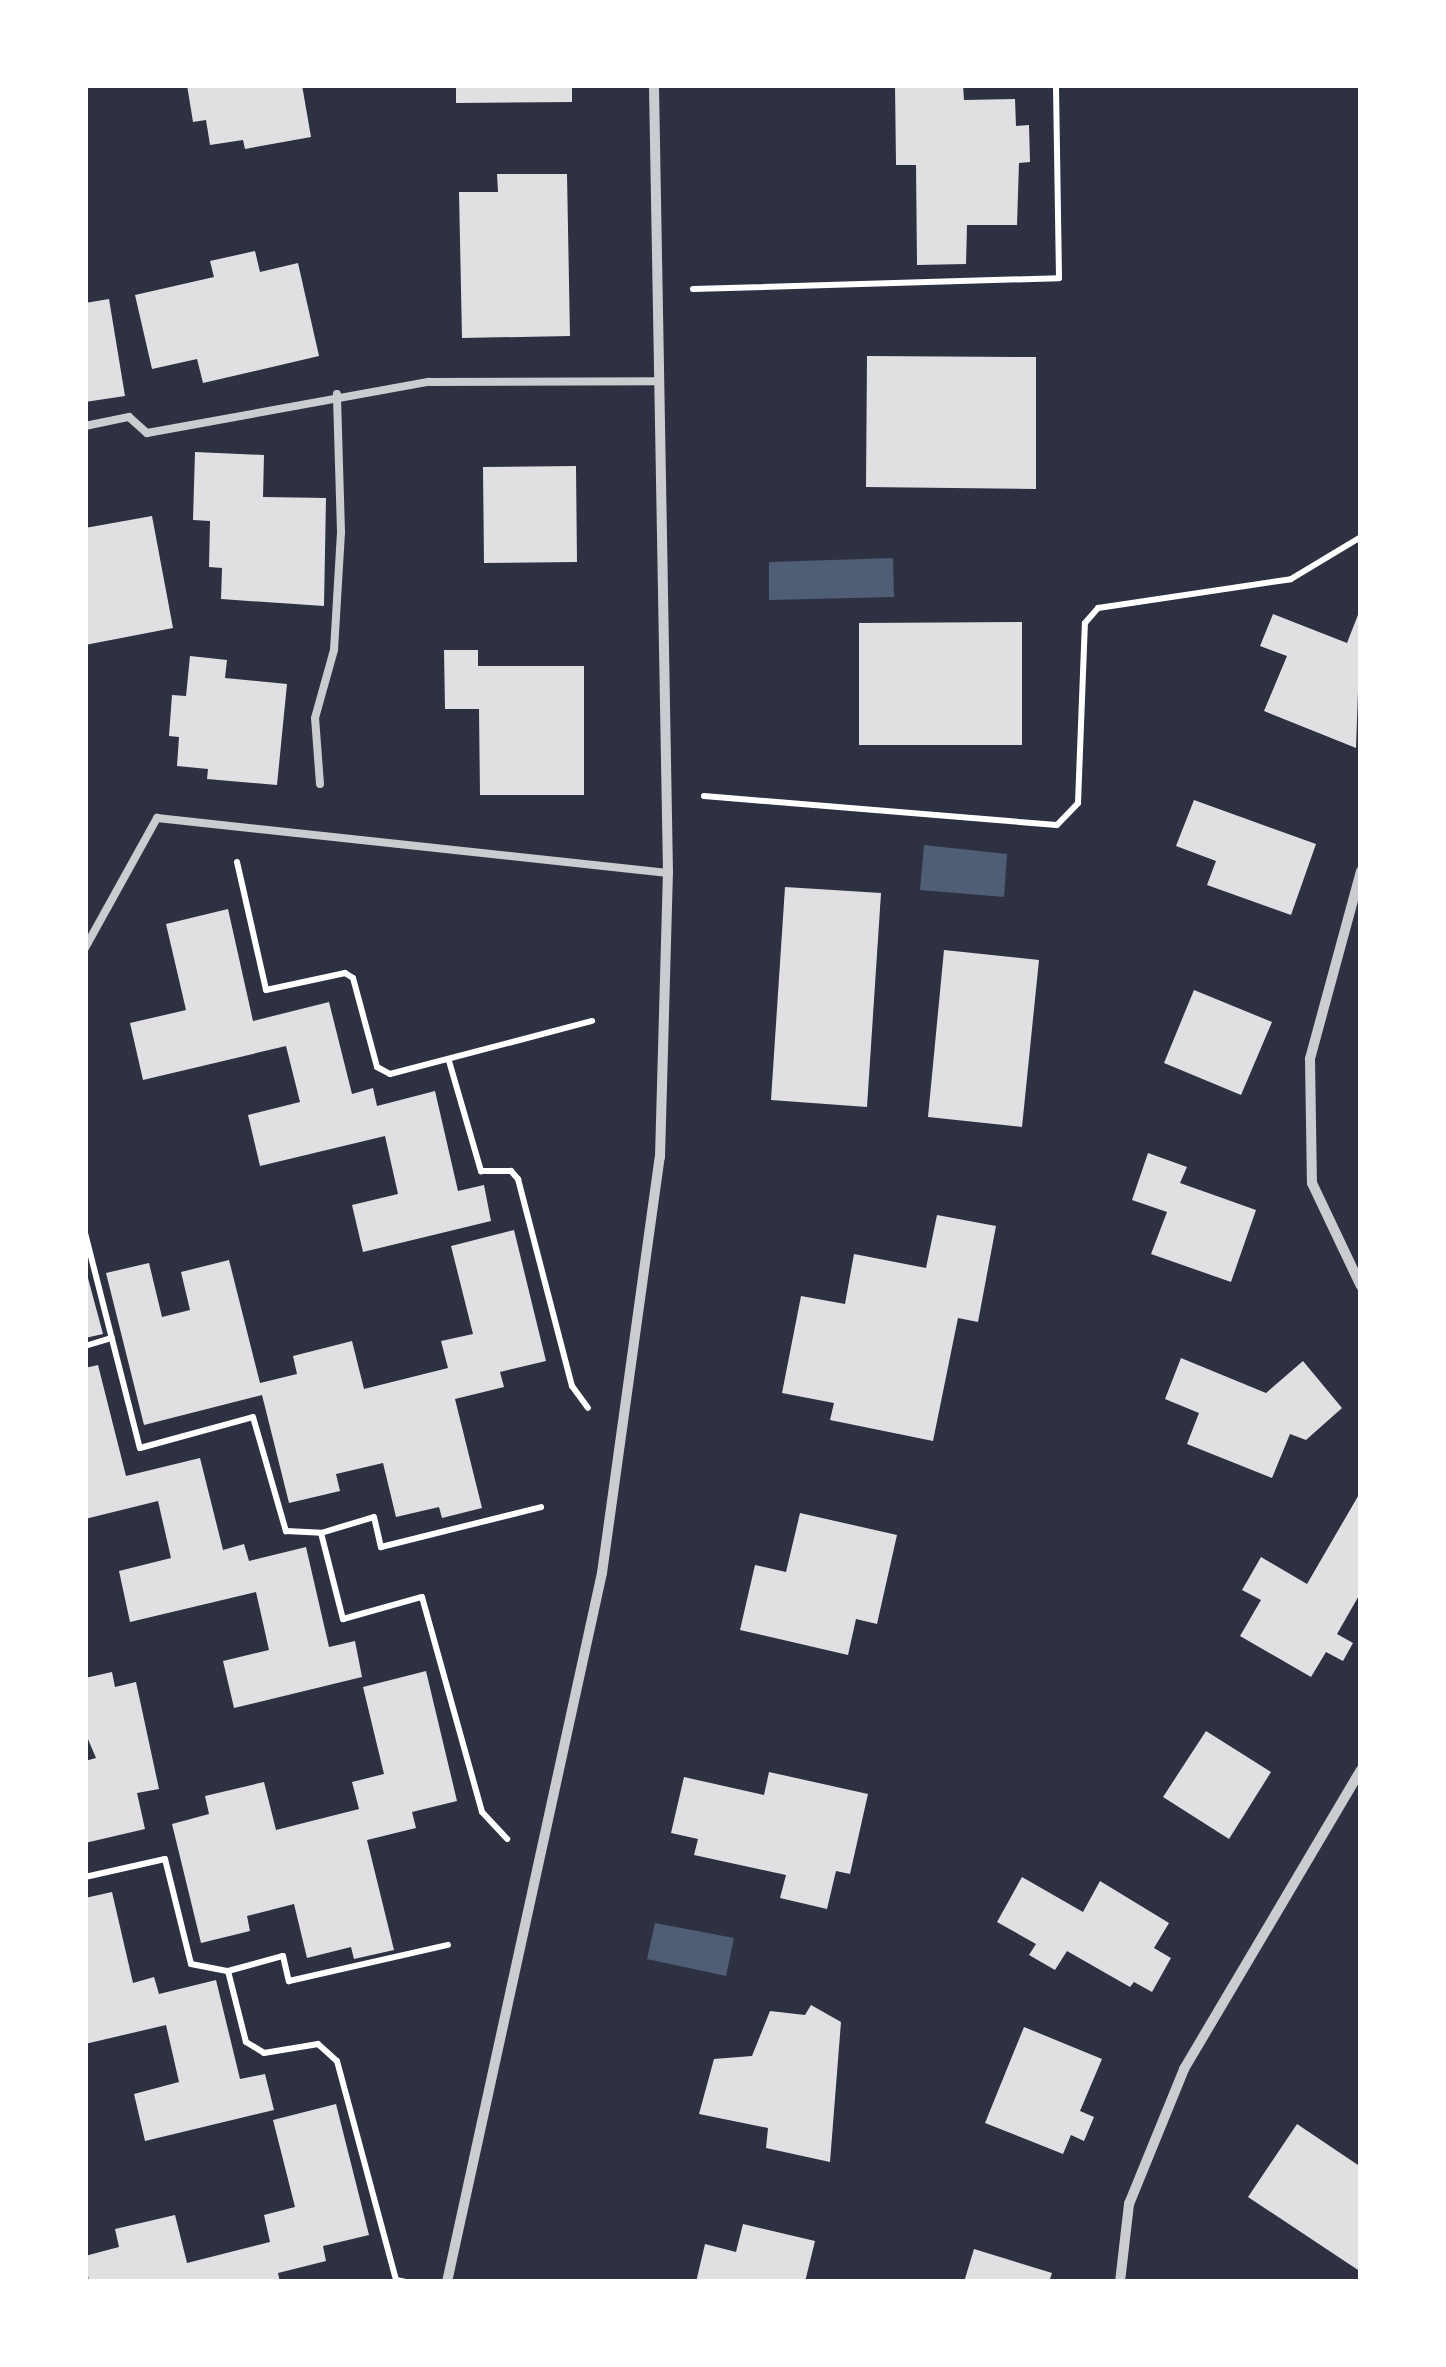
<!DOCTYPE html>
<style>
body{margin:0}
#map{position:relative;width:1446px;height:2367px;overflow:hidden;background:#2d3142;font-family:"DejaVu Sans",sans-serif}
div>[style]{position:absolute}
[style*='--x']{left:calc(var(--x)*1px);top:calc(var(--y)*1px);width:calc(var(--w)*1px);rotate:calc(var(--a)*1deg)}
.water>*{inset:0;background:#4f5d75}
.building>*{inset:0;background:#e0e0e3}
.path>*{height:6px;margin:-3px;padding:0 3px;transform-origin:3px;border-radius:3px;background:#fff}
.service>*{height:8px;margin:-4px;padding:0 4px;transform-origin:4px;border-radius:4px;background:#caccd0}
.minor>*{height:10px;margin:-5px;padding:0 5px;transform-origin:5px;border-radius:5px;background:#caccd0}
span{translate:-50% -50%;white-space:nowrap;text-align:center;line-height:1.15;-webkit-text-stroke:8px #fff;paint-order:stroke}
.frame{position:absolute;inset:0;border:88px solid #fff;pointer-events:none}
</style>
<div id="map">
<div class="water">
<i style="clip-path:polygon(893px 558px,894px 597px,769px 600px,769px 562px)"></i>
<i style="clip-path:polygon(924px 845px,1007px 854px,1004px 897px,920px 890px)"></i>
<i style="clip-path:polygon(655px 1923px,734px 1938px,726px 1976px,647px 1959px)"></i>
</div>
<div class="building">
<i style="clip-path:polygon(187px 85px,302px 85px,311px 137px,245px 149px,243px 140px,210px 145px,206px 120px,193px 122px)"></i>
<i style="clip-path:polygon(456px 85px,572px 85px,572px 102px,456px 103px)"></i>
<i style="clip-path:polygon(895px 85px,963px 85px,964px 100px,1015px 99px,1016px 126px,1029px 125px,1030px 162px,1019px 163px,1017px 225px,967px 225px,966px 264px,917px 265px,916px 165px,896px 165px)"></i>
<i style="clip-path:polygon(497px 174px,567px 174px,570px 336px,462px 338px,459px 192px,498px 192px)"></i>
<i style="clip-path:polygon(255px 251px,260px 272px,298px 263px,319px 356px,203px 383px,197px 359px,152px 369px,135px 295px,214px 277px,210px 261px)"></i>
<i style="clip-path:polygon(109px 299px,125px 396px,85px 402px,85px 303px)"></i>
<i style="clip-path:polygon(867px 356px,1036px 357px,1036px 489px,866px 487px)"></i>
<i style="clip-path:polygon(195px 452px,264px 455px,263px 497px,326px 498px,324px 606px,221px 599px,222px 568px,209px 567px,210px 521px,193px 520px)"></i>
<i style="clip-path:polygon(576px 466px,577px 562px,484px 563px,483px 467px)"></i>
<i style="clip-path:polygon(152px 516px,173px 628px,85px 645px,85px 528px)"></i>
<i style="clip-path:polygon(1361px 607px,1356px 748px,1264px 711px,1287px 656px,1260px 646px,1273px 614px,1347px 643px)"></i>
<i style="clip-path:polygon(1022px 622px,1022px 745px,859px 745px,859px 623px)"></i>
<i style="clip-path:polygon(444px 650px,478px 650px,478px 666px,584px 666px,584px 795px,480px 795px,479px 709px,445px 709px)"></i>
<i style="clip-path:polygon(190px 656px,227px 660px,225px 678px,287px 684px,277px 785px,207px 779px,208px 769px,177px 766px,179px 737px,169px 736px,172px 695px,186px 696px)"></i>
<i style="clip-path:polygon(1194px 800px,1316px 844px,1291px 915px,1207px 885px,1216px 861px,1176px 846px)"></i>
<i style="clip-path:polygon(785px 887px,881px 893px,867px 1107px,771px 1100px)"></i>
<i style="clip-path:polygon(228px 909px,253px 1021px,329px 1002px,352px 1094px,373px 1088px,377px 1106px,435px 1091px,458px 1191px,484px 1185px,491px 1221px,363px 1252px,352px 1205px,398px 1194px,385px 1136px,260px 1166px,248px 1115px,300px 1102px,286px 1046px,143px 1080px,130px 1023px,186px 1010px,166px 924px)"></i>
<i style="clip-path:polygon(944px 950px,1039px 960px,1022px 1127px,928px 1117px)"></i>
<i style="clip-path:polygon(1194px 990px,1272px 1022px,1241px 1095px,1164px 1063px)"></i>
<i style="clip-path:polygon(1148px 1153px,1187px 1167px,1180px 1183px,1256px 1210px,1231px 1282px,1151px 1254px,1167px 1212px,1132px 1200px)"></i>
<i style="clip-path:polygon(937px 1215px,996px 1226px,978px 1322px,958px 1318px,933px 1441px,830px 1420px,834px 1403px,782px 1393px,801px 1296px,845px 1304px,854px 1254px,926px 1268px)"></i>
<i style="clip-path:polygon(514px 1230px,546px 1361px,500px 1372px,504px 1387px,455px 1399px,482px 1508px,442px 1518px,439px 1507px,396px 1517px,383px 1463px,336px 1474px,340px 1491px,289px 1503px,262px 1395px,144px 1425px,106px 1273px,149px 1263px,162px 1317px,190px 1310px,181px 1272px,229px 1260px,260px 1383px,297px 1374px,293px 1356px,352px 1341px,364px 1389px,448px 1368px,441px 1341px,473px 1334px,451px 1246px)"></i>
<i style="clip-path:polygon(85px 1267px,103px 1334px,85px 1338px)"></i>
<i style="clip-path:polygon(1181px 1358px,1266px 1393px,1303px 1361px,1342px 1408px,1306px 1440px,1290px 1434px,1272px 1478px,1187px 1444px,1199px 1413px,1165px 1399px)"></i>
<i style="clip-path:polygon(98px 1365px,126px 1476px,200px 1458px,223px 1550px,244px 1544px,249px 1561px,306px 1547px,329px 1647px,355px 1641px,362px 1677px,234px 1708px,223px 1661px,269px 1650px,256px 1592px,130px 1622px,119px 1571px,171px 1558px,158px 1501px,85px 1519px,85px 1368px)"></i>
<i style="clip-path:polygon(1361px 1491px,1361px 1592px,1337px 1634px,1353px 1643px,1343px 1661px,1326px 1652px,1311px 1677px,1240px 1636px,1261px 1600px,1242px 1590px,1261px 1557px,1307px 1584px)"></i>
<i style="clip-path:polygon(800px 1513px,897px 1535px,877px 1624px,856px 1619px,848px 1655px,740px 1630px,755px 1565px,786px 1572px)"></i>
<i style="clip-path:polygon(426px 1671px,457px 1801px,412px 1812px,416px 1828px,367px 1840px,394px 1950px,354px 1959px,351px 1947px,307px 1958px,294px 1904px,247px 1916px,250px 1931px,201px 1943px,172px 1824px,209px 1814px,205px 1796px,264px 1782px,276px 1830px,359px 1809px,352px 1782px,384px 1774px,363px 1687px)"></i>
<i style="clip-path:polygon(112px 1672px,115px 1687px,136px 1682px,159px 1789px,137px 1793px,145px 1829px,85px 1843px,85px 1761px,96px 1758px,85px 1732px,85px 1678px)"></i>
<i style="clip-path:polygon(1206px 1731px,1271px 1772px,1229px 1839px,1163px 1797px)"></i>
<i style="clip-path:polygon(769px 1772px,868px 1794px,850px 1874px,836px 1871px,827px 1909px,780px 1898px,786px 1875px,694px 1855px,698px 1839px,671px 1833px,684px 1777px,764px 1795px)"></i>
<i style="clip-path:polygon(1022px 1877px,1083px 1912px,1100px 1881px,1169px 1923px,1154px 1948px,1171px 1958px,1152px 1992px,1134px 1982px,1130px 1987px,1067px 1951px,1055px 1970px,1029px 1955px,1036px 1944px,997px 1922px)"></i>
<i style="clip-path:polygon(112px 1892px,133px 1983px,154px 1977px,159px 1994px,216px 1980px,240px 2079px,265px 2074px,274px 2110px,145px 2141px,134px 2094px,179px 2082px,166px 2025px,85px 2044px,85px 1898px)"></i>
<i style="clip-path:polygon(811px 2005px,841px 2022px,830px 2162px,766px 2148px,768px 2128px,699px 2114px,714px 2059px,752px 2056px,770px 2011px,805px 2015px)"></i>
<i style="clip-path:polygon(1024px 2027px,1102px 2059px,1080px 2111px,1094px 2117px,1084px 2141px,1071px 2135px,1063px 2154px,985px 2123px)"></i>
<i style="clip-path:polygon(336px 2104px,369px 2235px,323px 2246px,326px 2261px,278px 2273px,280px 2282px,89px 2282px,85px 2256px,119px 2247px,115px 2229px,175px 2215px,187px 2263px,270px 2242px,264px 2215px,295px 2207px,273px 2120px)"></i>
<i style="clip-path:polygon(1297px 2124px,1361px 2167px,1361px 2272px,1248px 2197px)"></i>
<i style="clip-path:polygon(743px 2224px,815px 2241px,805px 2282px,696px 2282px,705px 2244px,736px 2252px)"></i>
<i style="clip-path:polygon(974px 2249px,1052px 2273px,1049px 2282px,964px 2282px)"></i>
</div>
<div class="path">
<i style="--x:693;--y:289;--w:366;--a:-1.7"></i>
<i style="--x:1059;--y:278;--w:193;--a:-90.9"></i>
<i style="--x:704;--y:796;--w:354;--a:4.7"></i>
<i style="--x:1057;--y:825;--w:30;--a:-46"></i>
<i style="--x:1078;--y:803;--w:180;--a:-87.8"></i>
<i style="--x:1085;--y:623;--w:20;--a:-49"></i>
<i style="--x:1098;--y:608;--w:195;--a:-8.5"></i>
<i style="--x:1291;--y:579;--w:82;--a:-31"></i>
<i style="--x:237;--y:862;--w:131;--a:77.2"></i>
<i style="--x:266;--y:990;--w:81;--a:-12.1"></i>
<i style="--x:345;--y:973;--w:9;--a:32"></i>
<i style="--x:353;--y:978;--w:92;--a:74.9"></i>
<i style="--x:377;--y:1067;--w:15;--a:28"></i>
<i style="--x:390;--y:1074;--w:209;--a:-14.7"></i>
<i style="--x:449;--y:1061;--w:115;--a:73.8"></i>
<i style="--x:481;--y:1171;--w:30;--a:0"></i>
<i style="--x:511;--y:1171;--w:11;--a:49"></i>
<i style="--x:518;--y:1179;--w:214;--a:75.4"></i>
<i style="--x:572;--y:1386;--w:27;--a:54"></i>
<i style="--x:85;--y:1233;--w:222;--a:75.7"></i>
<i style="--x:140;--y:1448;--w:117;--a:-15.3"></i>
<i style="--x:253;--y:1417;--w:119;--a:73.9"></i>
<i style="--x:286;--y:1531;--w:35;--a:3"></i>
<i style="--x:321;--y:1533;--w:89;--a:75.7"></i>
<i style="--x:343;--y:1619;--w:82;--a:-15.6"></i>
<i style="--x:422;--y:1597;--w:223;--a:74.4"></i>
<i style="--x:482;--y:1812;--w:37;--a:47"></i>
<i style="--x:85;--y:1346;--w:28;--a:-17"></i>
<i style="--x:321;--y:1533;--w:55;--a:-16.8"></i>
<i style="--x:374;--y:1517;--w:31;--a:77"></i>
<i style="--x:381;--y:1547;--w:165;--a:-14"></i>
<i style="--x:85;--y:1877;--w:82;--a:-12.7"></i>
<i style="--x:165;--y:1859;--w:108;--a:76.1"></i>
<i style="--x:191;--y:1964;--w:38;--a:11"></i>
<i style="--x:228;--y:1971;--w:73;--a:75.8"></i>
<i style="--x:246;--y:2042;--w:21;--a:31"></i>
<i style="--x:264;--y:2053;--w:55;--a:-9.5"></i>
<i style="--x:318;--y:2044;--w:25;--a:42"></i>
<i style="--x:337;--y:2061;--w:227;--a:74.9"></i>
<i style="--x:396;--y:2280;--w:10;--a:11"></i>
<i style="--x:228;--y:1971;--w:57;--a:-15.3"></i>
<i style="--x:283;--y:1956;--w:26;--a:77"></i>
<i style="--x:289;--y:1981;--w:163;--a:-12.8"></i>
</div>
<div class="service">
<i style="--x:85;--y:426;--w:45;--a:-11.6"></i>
<i style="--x:129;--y:417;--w:24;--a:42"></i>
<i style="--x:147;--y:433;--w:287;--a:-10.3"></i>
<i style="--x:429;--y:382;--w:230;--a:-0.2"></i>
<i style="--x:320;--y:784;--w:66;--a:-94.3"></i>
<i style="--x:315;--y:718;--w:71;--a:-74.4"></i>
<i style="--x:334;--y:650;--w:118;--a:-86.6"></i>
<i style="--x:341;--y:532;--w:138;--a:-91.7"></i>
<i style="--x:85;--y:948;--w:149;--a:-61"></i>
<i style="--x:157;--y:818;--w:514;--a:6.14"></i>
</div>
<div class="minor">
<i style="--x:1361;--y:871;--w:195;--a:105.2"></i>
<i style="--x:1310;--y:1059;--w:124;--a:89.1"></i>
<i style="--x:1312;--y:1183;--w:114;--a:64.6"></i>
<i style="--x:447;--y:2282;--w:726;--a:-77.67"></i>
<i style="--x:602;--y:1573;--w:420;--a:-82.1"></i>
<i style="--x:660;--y:1157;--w:284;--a:-88.4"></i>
<i style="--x:668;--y:873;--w:788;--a:-91.02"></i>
<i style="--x:1120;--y:2282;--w:79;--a:-83.4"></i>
<i style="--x:1129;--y:2204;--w:146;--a:-67.8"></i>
<i style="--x:1184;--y:2069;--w:347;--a:-59.4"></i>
</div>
<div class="frame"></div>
</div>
